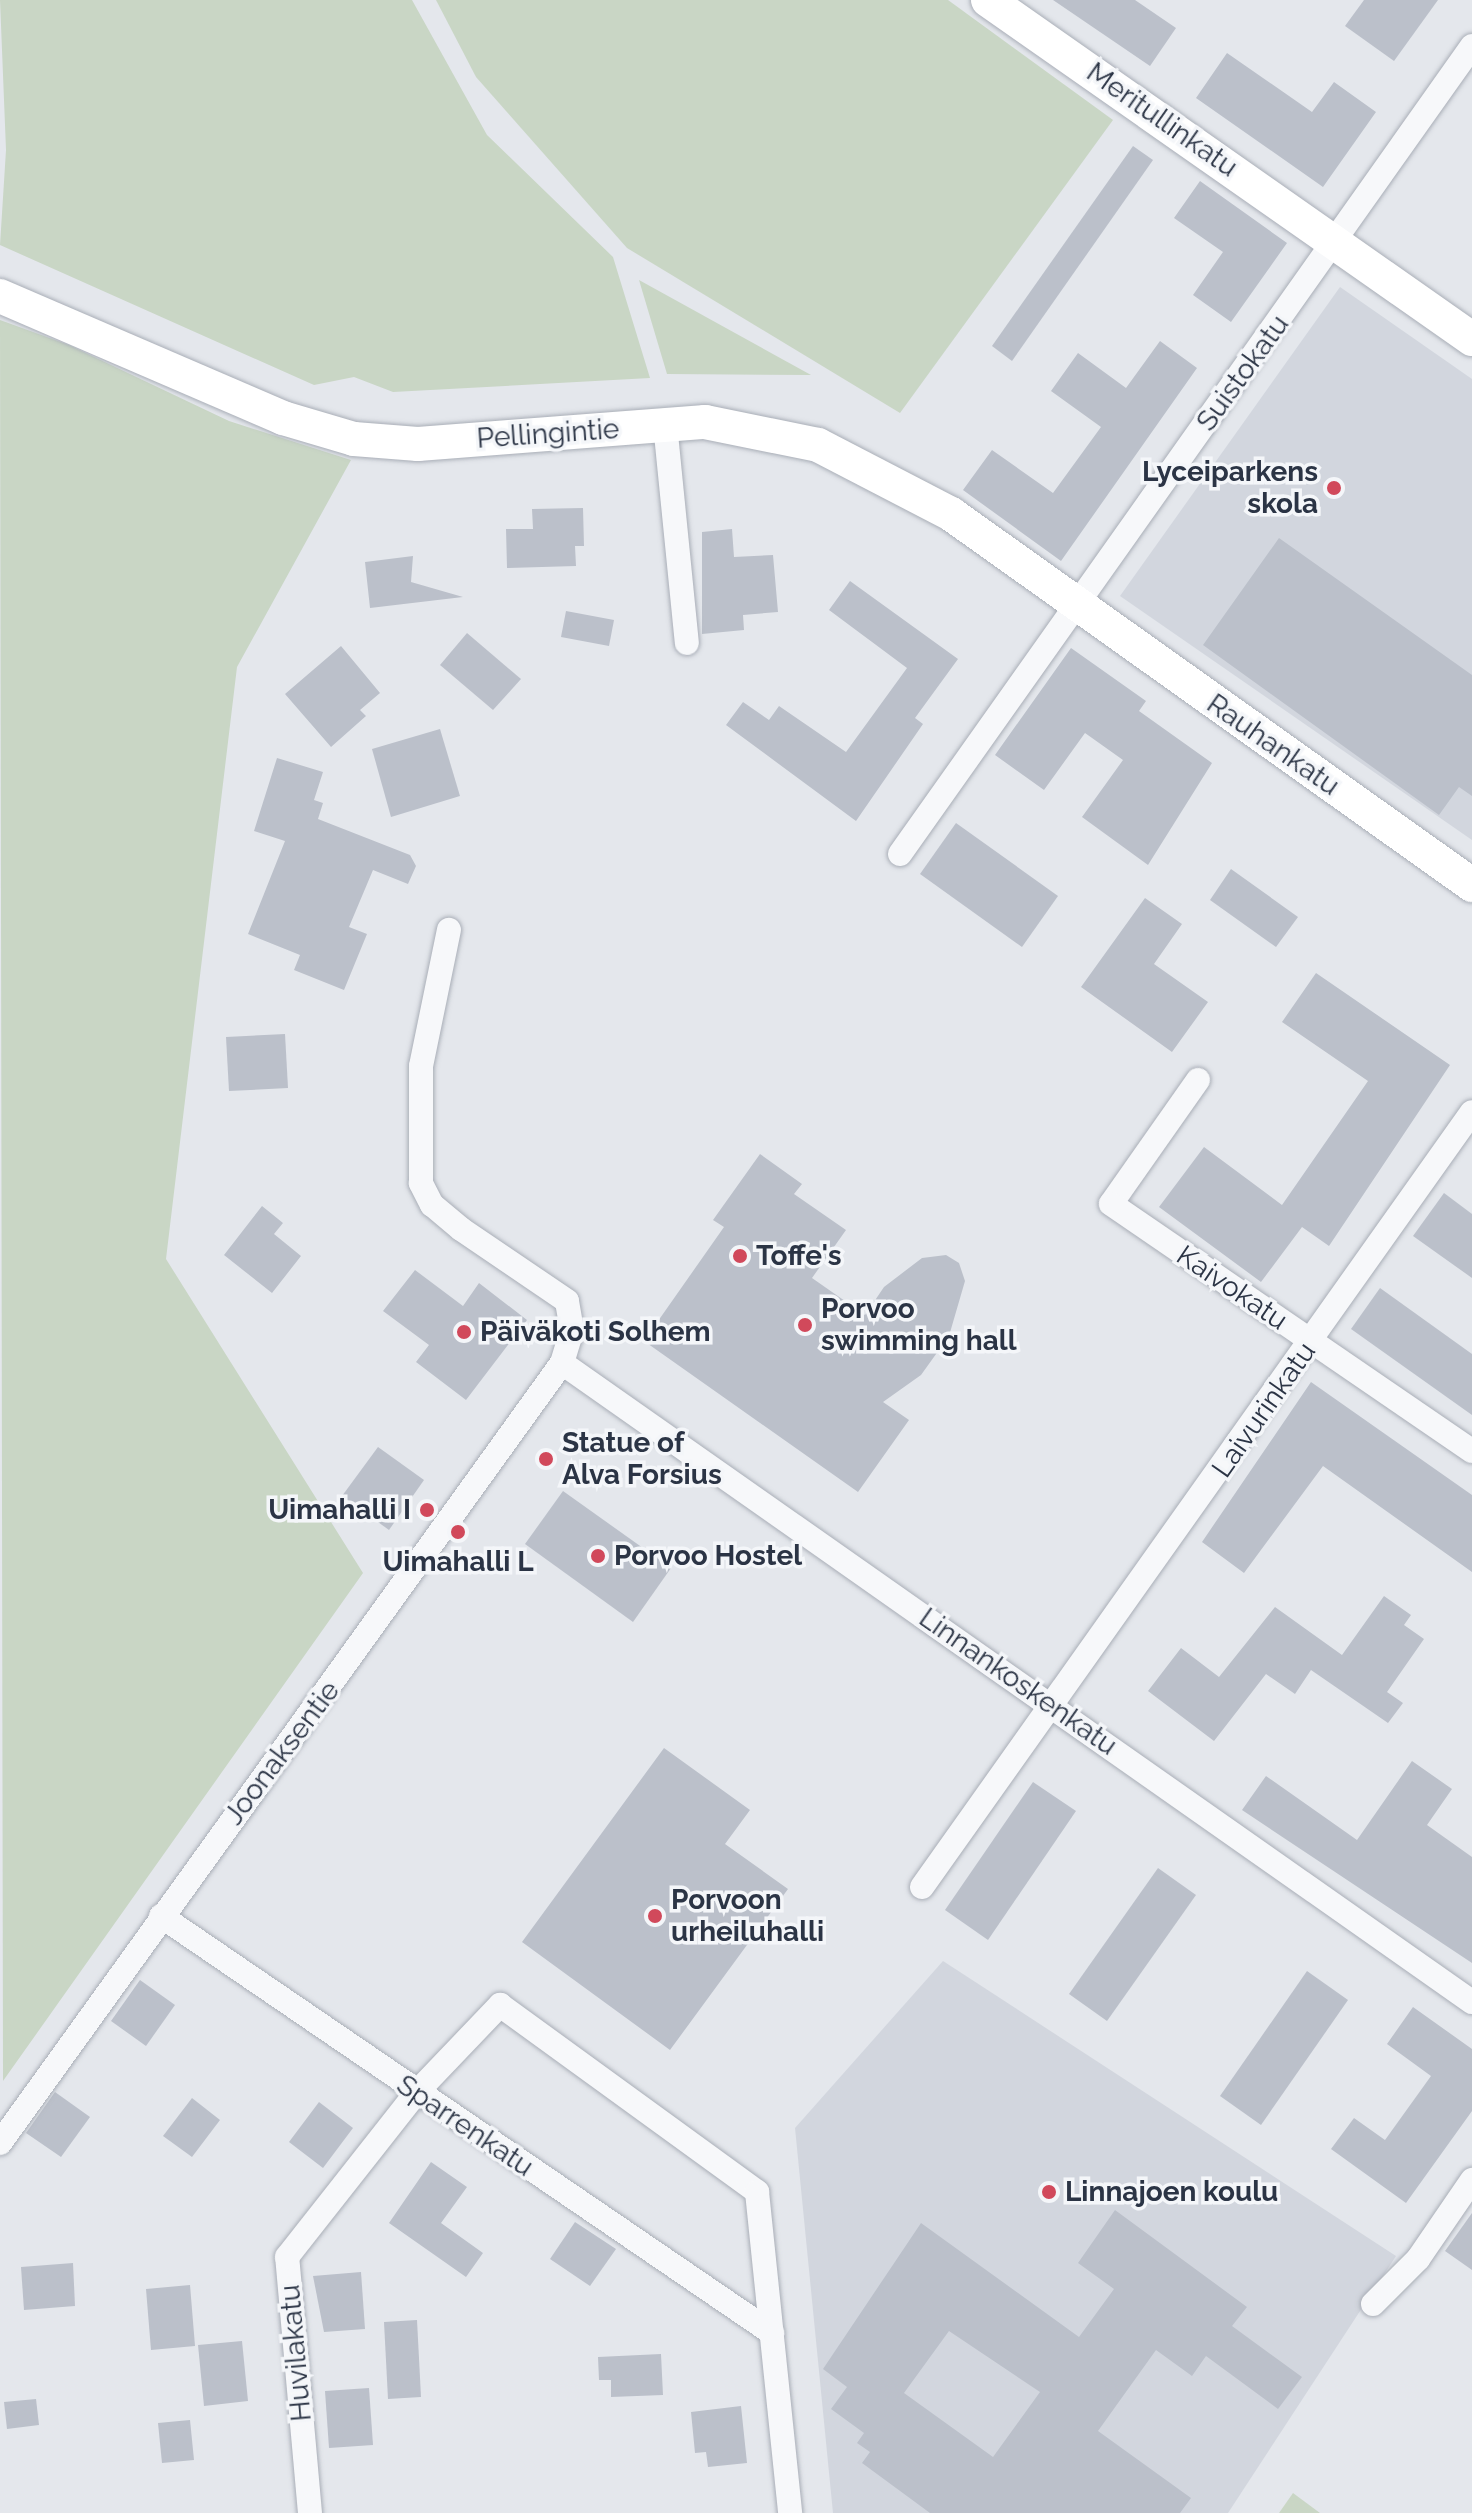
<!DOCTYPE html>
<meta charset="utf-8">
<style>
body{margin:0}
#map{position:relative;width:1472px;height:2513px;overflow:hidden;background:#e4e7ec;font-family:Raleway,sans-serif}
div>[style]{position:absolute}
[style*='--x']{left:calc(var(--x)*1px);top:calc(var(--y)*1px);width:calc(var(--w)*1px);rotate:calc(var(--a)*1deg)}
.built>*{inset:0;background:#d2d6de}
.green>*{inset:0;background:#c9d6c5}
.building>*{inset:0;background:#bbc0ca}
.roads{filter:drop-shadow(0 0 2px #a9aeb7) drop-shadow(0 0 2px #a9aeb7)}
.street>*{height:24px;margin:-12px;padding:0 12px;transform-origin:12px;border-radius:12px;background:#f7f8fa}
.secondary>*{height:34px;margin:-17px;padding:0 17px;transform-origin:17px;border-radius:17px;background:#fff}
.dots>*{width:22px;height:22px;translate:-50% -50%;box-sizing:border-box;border:4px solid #f4f6f9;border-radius:50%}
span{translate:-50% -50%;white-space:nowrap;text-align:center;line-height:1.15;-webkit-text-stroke:7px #f4f6f9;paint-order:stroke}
.street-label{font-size:28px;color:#2b3445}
.poi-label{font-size:28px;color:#2b3445;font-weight:700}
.right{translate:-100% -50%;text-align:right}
.left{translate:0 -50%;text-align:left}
</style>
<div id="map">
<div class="built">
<i style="clip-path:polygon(1340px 287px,1472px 379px,1472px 840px,1120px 596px)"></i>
<i style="clip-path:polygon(943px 1961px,1396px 2256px,1228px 2513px,833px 2513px,795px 2128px)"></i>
</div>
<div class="green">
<i style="clip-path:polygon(0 0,412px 0,487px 135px,613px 257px,650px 378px,393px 392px,354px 377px,314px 385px,0 245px,6px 150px)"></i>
<i style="clip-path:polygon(436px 0,948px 0,1113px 120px,900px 413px,627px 248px,476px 77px)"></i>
<i style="clip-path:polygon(639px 280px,811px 375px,667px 374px)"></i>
<i style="clip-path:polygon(0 320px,69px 345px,229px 421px,351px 460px,237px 667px,166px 1259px,363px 1573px,3px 2081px)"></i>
<i style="clip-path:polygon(1293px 2493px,1320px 2513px,1279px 2513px)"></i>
</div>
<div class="building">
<i style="clip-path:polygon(1053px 0,1135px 0,1176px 28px,1150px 66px)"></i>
<i style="clip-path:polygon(1364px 0,1438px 0,1394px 61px,1345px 26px)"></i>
<i style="clip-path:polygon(1227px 53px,1312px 112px,1334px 82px,1376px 112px,1323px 187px,1196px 98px)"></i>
<i style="clip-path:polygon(1133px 146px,1153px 160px,1012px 361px,992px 346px)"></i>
<i style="clip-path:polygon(1200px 181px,1287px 243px,1231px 322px,1193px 295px,1223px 252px,1174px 218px)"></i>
<i style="clip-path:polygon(1160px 341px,1197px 368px,1061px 561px,963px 490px,992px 450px,1053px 493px,1101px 427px,1051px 391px,1078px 353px,1126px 388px)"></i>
<i style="clip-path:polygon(583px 508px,584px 546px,575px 546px,576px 566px,507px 568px,506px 529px,533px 529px,532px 509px)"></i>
<i style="clip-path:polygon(732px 529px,734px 557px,773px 555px,778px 612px,743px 615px,744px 630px,702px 634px,702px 532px)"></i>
<i style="clip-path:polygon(1279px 538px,1472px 675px,1472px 796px,1459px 787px,1439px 815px,1203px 645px)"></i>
<i style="clip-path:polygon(413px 556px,411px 582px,463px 597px,370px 608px,365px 562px)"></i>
<i style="clip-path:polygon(850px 581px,958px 659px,915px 718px,923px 724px,856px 821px,726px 725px,743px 702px,769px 720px,779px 706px,846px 752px,907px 668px,829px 610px)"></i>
<i style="clip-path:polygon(566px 611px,614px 620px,609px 646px,561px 637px)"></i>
<i style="clip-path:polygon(467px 633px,521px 679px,493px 710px,440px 665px)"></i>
<i style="clip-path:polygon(341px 646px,380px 693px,360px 710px,366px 716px,331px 747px,285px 694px)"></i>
<i style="clip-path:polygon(1071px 648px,1146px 701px,1139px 711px,1212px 763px,1148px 865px,1082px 817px,1123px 760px,1085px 733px,1044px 790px,995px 755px)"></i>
<i style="clip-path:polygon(440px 729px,460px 796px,391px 817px,372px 749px)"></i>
<i style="clip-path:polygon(277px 758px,323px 772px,314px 800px,323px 803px,318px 819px,410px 855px,416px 866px,408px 884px,373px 870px,349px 927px,367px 934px,344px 990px,294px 970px,300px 955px,248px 934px,285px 841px,254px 831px)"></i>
<i style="clip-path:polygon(956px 823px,1058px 896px,1022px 947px,920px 874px)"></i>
<i style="clip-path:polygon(1231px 869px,1298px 917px,1276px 947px,1210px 900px)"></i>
<i style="clip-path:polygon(1145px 898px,1182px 924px,1154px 964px,1208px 1002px,1172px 1052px,1081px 987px)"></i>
<i style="clip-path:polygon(1316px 973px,1450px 1065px,1329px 1246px,1302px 1227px,1261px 1282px,1159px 1207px,1204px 1147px,1282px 1205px,1368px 1081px,1282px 1022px)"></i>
<i style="clip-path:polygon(285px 1034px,288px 1088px,229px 1091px,226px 1037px)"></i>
<i style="clip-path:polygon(760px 1154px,802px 1184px,794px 1194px,846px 1230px,812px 1278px,865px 1315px,884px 1287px,922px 1258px,946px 1255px,959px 1263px,965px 1281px,949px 1336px,921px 1375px,883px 1402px,909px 1420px,858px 1492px,644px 1341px,724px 1227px,713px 1220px)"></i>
<i style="clip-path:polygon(1444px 1193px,1472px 1214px,1472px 1278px,1413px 1236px)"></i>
<i style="clip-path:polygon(262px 1206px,283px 1223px,274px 1234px,301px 1256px,272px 1293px,224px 1255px)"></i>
<i style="clip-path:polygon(415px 1270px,463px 1306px,479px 1283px,527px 1320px,466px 1400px,416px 1362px,429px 1345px,383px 1311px)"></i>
<i style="clip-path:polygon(1380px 1288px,1472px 1354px,1472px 1415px,1351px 1329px)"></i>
<i style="clip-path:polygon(1311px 1382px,1472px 1495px,1472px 1572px,1323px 1466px,1244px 1573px,1202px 1542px)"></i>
<i style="clip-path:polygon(378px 1447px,424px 1480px,389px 1530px,342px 1496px)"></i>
<i style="clip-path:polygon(563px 1491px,671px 1568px,633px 1622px,525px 1544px)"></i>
<i style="clip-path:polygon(1384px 1596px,1411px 1615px,1404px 1625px,1424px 1639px,1387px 1692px,1403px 1703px,1388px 1723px,1311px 1670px,1295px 1694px,1266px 1674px,1214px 1741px,1148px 1691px,1181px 1648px,1219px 1677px,1275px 1607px,1342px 1655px)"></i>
<i style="clip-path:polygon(664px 1748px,750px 1810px,725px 1844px,788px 1889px,670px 2050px,522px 1942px)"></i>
<i style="clip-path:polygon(1412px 1761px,1452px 1789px,1427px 1825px,1472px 1857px,1472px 1963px,1242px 1810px,1266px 1776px,1357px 1840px)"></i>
<i style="clip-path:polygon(1033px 1782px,1076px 1811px,988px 1940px,945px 1910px)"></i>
<i style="clip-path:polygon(1158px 1868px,1196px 1895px,1107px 2021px,1069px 1994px)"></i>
<i style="clip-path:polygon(1307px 1971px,1348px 2000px,1261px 2125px,1220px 2096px)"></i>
<i style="clip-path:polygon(140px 1980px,175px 2005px,146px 2046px,111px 2021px)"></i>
<i style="clip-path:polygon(1413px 2007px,1472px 2049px,1472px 2111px,1406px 2203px,1331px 2149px,1354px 2118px,1385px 2140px,1431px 2076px,1387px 2044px)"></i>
<i style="clip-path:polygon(55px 2092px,90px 2117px,61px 2157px,26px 2133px)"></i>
<i style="clip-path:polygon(192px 2098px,220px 2120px,192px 2157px,163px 2136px)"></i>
<i style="clip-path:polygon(319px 2102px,353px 2128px,323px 2168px,289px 2142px)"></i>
<i style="clip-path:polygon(431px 2162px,467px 2187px,441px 2223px,483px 2253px,466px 2277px,389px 2223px)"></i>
<i style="clip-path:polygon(evenodd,1115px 2210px,1247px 2307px,1232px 2326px,1302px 2377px,1278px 2409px,1206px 2356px,1192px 2376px,1156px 2350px,1098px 2431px,1191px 2498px,1180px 2513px,930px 2513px,862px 2463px,870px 2452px,857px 2443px,864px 2433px,831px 2409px,847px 2387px,823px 2369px,921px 2223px,1079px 2337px,1114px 2289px,1078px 2263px,1115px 2210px,949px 2331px,1040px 2392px,993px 2457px,904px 2393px,949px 2331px)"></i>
<i style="clip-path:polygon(1472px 2213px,1472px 2270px,1445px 2251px)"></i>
<i style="clip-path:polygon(575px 2222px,616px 2249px,590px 2286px,550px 2259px)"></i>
<i style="clip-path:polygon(73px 2263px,75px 2306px,24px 2310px,21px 2267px)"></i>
<i style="clip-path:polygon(361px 2272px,365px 2329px,324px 2332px,313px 2276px)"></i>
<i style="clip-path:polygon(190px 2285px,195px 2346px,151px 2350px,146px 2289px)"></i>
<i style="clip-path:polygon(417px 2320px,421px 2397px,388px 2399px,384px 2322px)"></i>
<i style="clip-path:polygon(242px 2341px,248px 2401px,204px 2406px,198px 2345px)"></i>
<i style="clip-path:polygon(661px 2354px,663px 2395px,611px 2397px,611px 2380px,599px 2380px,598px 2357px)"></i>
<i style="clip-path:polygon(369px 2388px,373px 2445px,329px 2448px,325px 2391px)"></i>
<i style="clip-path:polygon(36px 2399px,39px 2425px,7px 2429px,4px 2402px)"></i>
<i style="clip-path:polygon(741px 2406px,747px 2463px,708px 2467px,706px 2452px,695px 2453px,691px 2412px)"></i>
<i style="clip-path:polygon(190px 2420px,194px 2460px,162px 2463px,158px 2423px)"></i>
</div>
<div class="roads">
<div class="street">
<i style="--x:665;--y:424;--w:220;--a:84.3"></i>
<i style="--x:900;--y:854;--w:990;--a:-54.7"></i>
<i style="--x:1198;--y:1080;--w:151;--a:125.1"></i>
<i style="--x:1111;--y:1204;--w:437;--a:34.4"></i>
<i style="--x:562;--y:1363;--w:1112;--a:35.08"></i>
<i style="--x:922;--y:1887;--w:950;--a:-54.64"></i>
<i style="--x:161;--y:1916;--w:740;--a:34.31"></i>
<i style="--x:0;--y:2143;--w:961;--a:-54.23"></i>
<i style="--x:562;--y:1363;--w:34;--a:-73"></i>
<i style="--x:572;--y:1330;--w:29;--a:-100"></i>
<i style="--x:567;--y:1301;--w:128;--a:-145.8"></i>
<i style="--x:461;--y:1229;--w:38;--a:-140"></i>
<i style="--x:432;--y:1205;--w:25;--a:-117"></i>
<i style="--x:421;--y:1183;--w:117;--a:-90"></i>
<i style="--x:421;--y:1066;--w:139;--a:-78.4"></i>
<i style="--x:1373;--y:2304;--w:64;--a:-45"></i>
<i style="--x:1418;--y:2259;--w:96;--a:-55.6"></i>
<i style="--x:310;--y:2513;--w:257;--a:-95.1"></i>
<i style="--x:287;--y:2257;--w:209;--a:-51.8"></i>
<i style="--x:416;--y:2093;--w:122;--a:-46.3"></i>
<i style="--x:500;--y:2005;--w:318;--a:36"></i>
<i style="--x:757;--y:2192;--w:323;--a:84.1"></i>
</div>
<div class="secondary">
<i style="--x:988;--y:0;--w:591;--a:35.01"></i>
<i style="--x:0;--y:296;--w:308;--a:23.3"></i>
<i style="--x:283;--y:418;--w:74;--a:16.5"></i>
<i style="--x:354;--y:439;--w:64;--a:4.5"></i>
<i style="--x:418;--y:444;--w:288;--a:-4.4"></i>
<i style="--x:705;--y:422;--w:115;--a:11.5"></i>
<i style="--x:818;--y:445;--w:150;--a:27.4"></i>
<i style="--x:951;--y:514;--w:640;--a:35.45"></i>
</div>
</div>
<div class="dots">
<i style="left:1334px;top:488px;background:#d1495b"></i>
<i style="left:740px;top:1256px;background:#d1495b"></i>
<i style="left:805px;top:1325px;background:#d1495b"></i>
<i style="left:464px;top:1332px;background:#d1495b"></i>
<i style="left:546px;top:1459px;background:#d1495b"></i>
<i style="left:427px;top:1510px;background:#d1495b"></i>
<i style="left:458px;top:1532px;background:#d1495b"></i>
<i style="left:598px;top:1556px;background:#d1495b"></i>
<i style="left:655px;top:1916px;background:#d1495b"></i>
<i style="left:1049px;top:2192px;background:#d1495b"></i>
</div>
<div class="street-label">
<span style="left:1162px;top:120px;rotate:35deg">Meritullinkatu</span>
<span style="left:1243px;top:373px;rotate:-54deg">Suistokatu</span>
<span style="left:548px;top:434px;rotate:-4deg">Pellingintie</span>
<span style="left:1273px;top:745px;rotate:35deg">Rauhankatu</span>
<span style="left:1232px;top:1288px;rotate:34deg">Kaivokatu</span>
<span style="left:1264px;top:1410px;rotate:-55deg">Laivurinkatu</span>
<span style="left:1018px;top:1682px;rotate:35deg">Linnankoskenkatu</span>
<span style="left:282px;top:1753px;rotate:-53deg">Joonaksentie</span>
<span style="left:465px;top:2126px;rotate:34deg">Sparrenkatu</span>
<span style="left:296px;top:2353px;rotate:-95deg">Huvilakatu</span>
</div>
<div class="poi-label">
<span class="right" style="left:1318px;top:488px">Lyceiparkens<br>skola</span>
<span class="left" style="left:756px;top:1256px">Toffe's</span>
<span class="left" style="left:821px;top:1325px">Porvoo<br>swimming hall</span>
<span class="left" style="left:480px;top:1332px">Päiväkoti Solhem</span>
<span class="left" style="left:562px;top:1459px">Statue of<br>Alva Forsius</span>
<span class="right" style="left:411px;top:1510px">Uimahalli I</span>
<span class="left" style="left:614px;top:1556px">Porvoo Hostel</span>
<span style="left:458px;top:1562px">Uimahalli L</span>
<span class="left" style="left:671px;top:1916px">Porvoon<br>urheiluhalli</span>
<span class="left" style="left:1065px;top:2192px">Linnajoen koulu</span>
</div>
</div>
